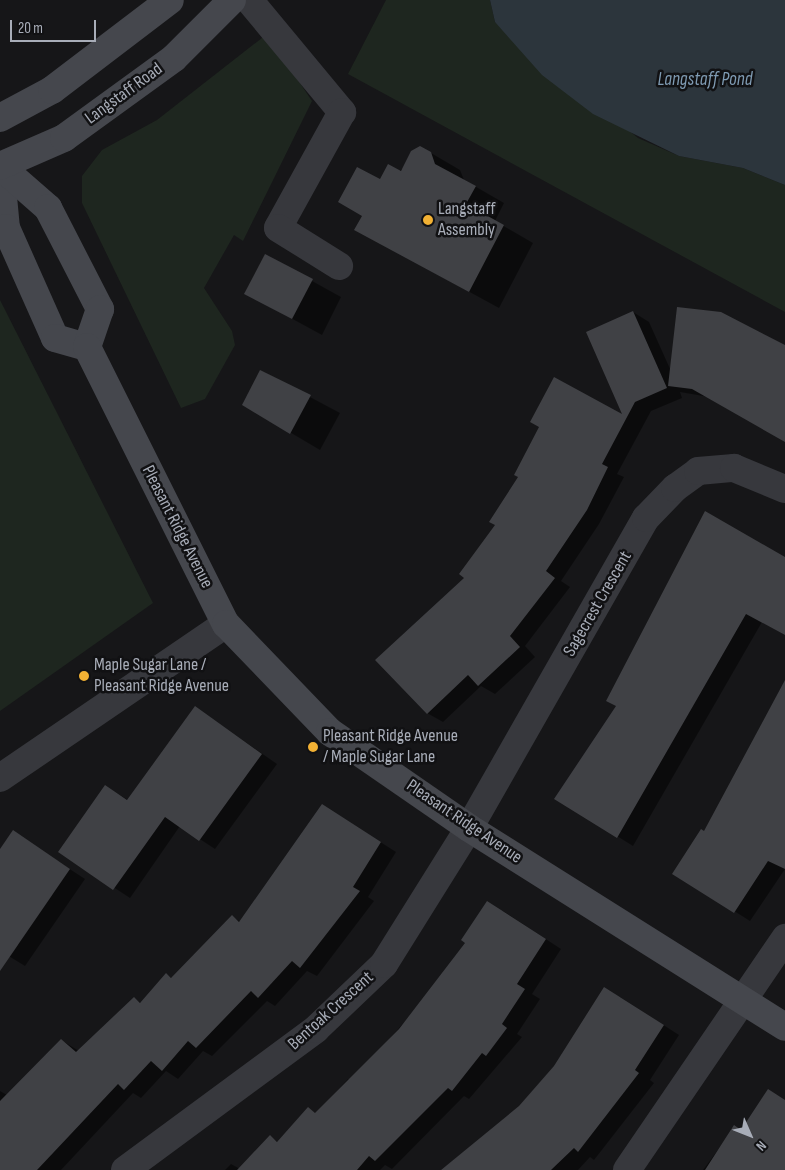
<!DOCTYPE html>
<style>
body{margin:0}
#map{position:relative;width:785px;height:1170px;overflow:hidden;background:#161618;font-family:"Sofia Sans Condensed",sans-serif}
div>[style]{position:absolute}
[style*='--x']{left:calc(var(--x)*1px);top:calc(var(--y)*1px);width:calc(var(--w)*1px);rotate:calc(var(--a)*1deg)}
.green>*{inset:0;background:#1e261f}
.water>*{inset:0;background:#2c353c}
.shadow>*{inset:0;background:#0007}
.building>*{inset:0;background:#404145}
.street>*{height:28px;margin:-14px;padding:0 14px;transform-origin:14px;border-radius:14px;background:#37383d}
.secondary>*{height:28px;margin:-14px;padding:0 14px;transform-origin:14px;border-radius:14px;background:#45474d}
.dots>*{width:14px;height:14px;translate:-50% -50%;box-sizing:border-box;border:2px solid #111113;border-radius:50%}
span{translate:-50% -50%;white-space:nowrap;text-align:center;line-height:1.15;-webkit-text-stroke:5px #111113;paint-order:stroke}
.street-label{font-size:18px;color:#a8adb8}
.poi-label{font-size:18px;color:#a8adb8}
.left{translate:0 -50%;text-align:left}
.water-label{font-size:19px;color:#7f9bb3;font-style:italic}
.north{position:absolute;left:725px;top:1110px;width:50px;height:50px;-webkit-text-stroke:4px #111113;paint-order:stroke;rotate:134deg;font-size:14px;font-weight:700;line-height:20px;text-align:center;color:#a8adb8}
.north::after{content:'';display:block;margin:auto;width:18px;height:22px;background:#a8adb8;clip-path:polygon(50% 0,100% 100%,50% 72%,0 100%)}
.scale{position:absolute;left:10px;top:20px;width:86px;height:22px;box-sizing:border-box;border:2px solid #a8adb8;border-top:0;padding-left:6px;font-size:15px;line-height:18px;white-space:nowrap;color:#a8adb8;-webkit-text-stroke:4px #111113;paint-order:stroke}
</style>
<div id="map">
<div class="green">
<i style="clip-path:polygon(386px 0,490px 0,495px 22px,638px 138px,679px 156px,743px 168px,785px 185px,785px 312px,348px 74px)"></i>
<i style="clip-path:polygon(267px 34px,312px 101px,243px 241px,234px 235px,204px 288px,232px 331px,235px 345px,205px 399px,181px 408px,82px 203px,82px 176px,102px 150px,157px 120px)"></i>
<i style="clip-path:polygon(0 300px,153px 603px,0 711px)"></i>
</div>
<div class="water">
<i style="clip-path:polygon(490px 0,785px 0,785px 185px,743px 168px,679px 156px,593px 114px,542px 75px,495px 22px)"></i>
</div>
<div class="shadow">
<i style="clip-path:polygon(431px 153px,460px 170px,464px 180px,504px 203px,495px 221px,533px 243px,499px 308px,356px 230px,381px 181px)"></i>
<i style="clip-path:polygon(265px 255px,341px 297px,322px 335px,245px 293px)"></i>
<i style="clip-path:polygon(633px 312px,649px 322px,671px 371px,785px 346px,785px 440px,709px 397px,680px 392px,682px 398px,651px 411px,617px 474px,624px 477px,599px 524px,561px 581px,570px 587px,525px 646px,535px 657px,495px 694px,481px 686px,443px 722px,427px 713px,466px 578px,625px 416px)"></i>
<i style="clip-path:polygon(261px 371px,340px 413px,320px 450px,244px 405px)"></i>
<i style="clip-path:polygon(785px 558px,785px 635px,762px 622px,633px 846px,556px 798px)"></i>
<i style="clip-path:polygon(785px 681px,785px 869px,750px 921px,674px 873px,705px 833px)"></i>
<i style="clip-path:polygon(195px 707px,277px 764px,215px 849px,180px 826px,130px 898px,60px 852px,105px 786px,128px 800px)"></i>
<i style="clip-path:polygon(338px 815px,396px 852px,368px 897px,374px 901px,317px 976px,307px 971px,275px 1006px,267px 1001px,212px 1056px,203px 1051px,178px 1079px,166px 1071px,141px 1098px,133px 1093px,61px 1170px,0 1170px,0 1091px,7px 1095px,61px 1040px,79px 1051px,134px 998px,141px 1003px,167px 975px,172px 978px,232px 917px,241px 922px)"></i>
<i style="clip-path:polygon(13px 832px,85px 879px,25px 966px,7px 955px,0 965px,0 851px)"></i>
<i style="clip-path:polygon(503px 911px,561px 949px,532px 994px,540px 999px,517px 1034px,522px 1037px,469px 1099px,464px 1096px,392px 1169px,385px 1165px,380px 1170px,225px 1170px,231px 1164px,240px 1169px,270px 1137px,278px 1142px,308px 1109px,316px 1114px,348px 1079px,352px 1081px)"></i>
<i style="clip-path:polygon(620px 997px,679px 1035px,650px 1080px,654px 1083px,594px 1160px,590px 1157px,578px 1170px,441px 1170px,520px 1107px)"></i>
<i style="clip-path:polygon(785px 1100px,785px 1170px,703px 1170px,735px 1127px,742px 1131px)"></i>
</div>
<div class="building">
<i style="clip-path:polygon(420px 146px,431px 152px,435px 164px,476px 186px,466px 204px,504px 225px,469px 292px,354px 230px,362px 216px,338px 202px,357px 167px,380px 179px,388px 164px,401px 171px,411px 151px)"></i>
<i style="clip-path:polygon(265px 254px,313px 279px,292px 319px,244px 294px)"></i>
<i style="clip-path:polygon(677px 307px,721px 312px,785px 345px,785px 442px,692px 389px,668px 386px)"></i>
<i style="clip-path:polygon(633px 311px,667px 388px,635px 402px,602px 464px,608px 467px,587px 510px,546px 571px,555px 578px,510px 636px,520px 647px,478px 686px,468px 675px,427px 714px,375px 660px,464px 578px,459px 574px,495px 525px,489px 522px,518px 477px,514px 475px,539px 427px,530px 422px,554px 377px,622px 414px,586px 332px)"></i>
<i style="clip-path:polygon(260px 370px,311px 395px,290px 434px,242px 405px)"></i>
<i style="clip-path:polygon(705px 511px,785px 557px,785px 635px,746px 614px,617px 838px,554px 799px,616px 706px,606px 701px)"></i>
<i style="clip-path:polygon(785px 680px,785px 869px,768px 861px,734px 913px,672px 874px,701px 829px,704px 831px)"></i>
<i style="clip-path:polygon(195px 706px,262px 754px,199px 841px,165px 817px,113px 890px,58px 852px,105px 785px,127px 800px)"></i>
<i style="clip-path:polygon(322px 804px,381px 842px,353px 887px,360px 891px,300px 968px,292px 961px,258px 998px,251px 991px,196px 1048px,188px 1041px,162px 1071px,151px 1061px,124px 1090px,118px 1084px,37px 1170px,0 1170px,0 1101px,61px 1039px,76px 1052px,134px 997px,140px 1003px,166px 973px,171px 978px,232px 915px,239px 922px)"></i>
<i style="clip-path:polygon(13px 830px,70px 869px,0 971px,0 849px)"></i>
<i style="clip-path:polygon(487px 901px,546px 939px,517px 984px,525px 989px,502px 1024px,507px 1028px,486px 1056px,482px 1053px,452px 1091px,448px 1088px,375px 1161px,369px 1156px,357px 1170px,237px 1170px,270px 1135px,277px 1142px,308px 1107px,315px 1113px,399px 1029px,465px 943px,461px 940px)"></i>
<i style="clip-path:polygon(604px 987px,664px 1025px,635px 1070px,639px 1073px,578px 1152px,574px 1148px,551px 1170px,441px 1170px,519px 1106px,554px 1066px)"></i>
<i style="clip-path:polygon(768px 1089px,785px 1100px,785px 1170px,705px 1170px,734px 1125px,741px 1130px)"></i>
</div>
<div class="street">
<i style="--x:249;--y:0;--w:146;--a:50.3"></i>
<i style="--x:342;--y:112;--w:132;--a:118.9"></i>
<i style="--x:278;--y:228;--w:72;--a:31.9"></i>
<i style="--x:0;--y:778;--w:273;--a:-34.3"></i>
<i style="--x:125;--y:1170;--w:237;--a:-36.4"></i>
<i style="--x:316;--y:1029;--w:94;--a:-43.7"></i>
<i style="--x:384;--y:964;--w:160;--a:-58"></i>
<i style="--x:469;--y:828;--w:357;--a:-60.3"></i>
<i style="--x:646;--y:518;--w:42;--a:-46"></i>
<i style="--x:675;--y:488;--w:29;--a:-36"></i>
<i style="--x:698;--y:471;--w:36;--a:-5"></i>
<i style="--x:734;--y:468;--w:55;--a:22.4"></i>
<i style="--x:627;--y:1170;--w:281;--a:-55.7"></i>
</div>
<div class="secondary">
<i style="--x:0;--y:118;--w:59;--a:-28.3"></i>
<i style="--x:52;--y:90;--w:148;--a:-37.3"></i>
<i style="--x:0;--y:165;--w:63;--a:84.6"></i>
<i style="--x:6;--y:228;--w:120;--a:66"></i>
<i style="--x:55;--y:338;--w:33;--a:16"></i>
<i style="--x:0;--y:166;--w:64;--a:41.2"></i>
<i style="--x:48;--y:208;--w:114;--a:62.8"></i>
<i style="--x:100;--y:309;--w:40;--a:108.9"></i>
<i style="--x:87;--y:347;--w:310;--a:63.4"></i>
<i style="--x:226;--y:624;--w:150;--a:46.1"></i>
<i style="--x:330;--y:732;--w:169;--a:34.6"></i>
<i style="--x:469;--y:828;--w:373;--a:32.2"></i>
<i style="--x:0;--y:166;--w:70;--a:-23.6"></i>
<i style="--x:64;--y:138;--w:136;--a:-36"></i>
<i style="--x:174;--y:58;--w:82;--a:-45"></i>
</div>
<div class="dots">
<i style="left:428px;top:220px;background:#f2b134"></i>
<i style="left:84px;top:676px;background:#f2b134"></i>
<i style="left:313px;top:747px;background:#f2b134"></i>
</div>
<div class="street-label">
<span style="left:124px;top:94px;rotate:-36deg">Langstaff Road</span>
<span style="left:177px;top:527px;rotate:63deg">Pleasant Ridge Avenue</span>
<span style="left:598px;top:604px;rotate:-60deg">Sagecrest Crescent</span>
<span style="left:464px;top:822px;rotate:34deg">Pleasant Ridge Avenue</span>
<span style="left:331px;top:1011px;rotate:-42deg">Bentoak Crescent</span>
</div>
<div class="poi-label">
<span class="left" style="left:438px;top:220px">Langstaff<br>Assembly</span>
<span class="left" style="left:94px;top:676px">Maple Sugar Lane /<br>Pleasant Ridge Avenue</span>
<span class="left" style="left:323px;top:747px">Pleasant Ridge Avenue<br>/ Maple Sugar Lane</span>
</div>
<div class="water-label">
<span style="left:705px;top:80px">Langstaff Pond</span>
</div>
<div class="north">N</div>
<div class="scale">20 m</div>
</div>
